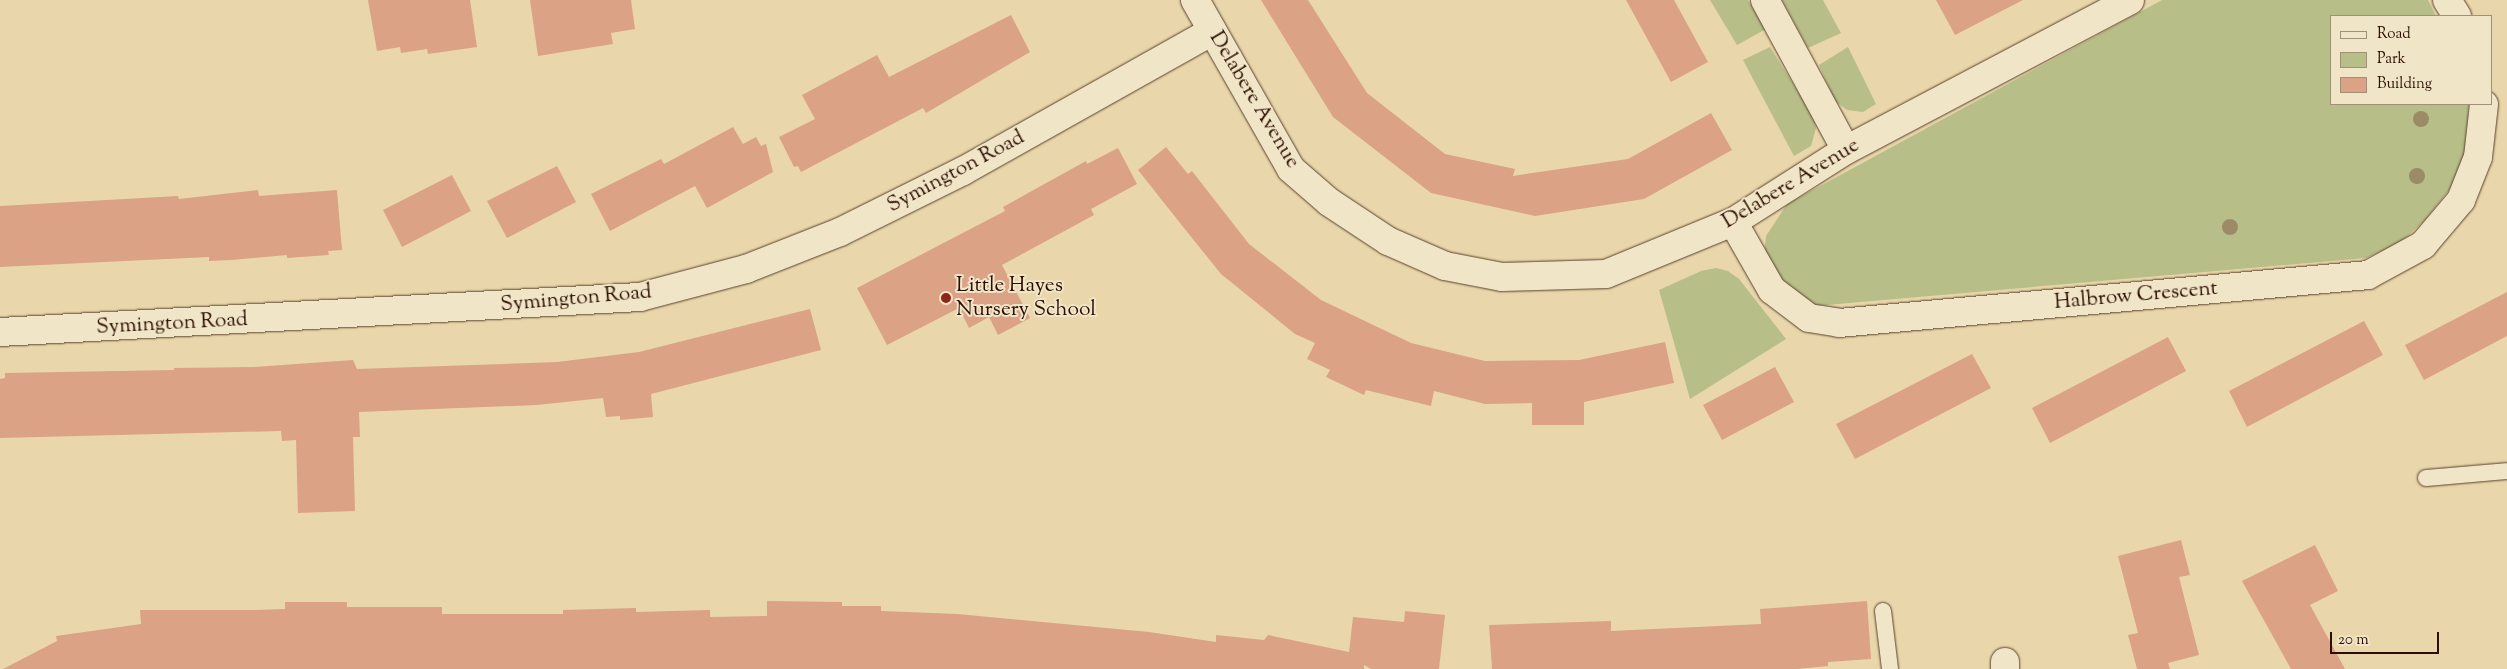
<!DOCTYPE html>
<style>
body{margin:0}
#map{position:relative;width:2507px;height:669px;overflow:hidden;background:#e9d7ab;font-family:"Sorts Mill Goudy",serif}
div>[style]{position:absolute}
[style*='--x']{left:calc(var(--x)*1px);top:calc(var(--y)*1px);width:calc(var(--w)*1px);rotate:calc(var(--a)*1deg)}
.green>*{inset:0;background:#b8be88}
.building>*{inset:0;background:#dba286}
.roads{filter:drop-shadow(0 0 1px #5a402b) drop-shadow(0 0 1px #5a402b)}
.service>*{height:16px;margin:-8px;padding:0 8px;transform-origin:8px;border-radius:8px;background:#f1e5c8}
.minor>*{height:28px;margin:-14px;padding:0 14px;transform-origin:14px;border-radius:14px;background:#f1e5c8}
.trees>*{width:16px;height:16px;margin:-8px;border-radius:50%;background:#9b8b67}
.dots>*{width:14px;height:14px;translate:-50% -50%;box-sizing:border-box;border:2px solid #f1e5c8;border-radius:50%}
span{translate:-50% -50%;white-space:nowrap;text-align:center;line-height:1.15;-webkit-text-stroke:4px #f1e5c8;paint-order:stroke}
.street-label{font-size:21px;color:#2b0e00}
.poi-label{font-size:21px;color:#2b0e00}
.left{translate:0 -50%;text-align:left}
.legend{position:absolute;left:2330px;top:15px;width:162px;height:90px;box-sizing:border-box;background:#f1e5c8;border:1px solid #a28f78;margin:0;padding:6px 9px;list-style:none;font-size:15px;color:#2b0e00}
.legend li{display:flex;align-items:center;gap:10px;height:25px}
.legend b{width:25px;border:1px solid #a28f78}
.scale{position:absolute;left:2330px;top:632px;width:109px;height:22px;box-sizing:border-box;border:2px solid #2b0e00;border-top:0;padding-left:6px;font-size:15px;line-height:18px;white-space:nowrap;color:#2b0e00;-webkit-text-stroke:4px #f1e5c8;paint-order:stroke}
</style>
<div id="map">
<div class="green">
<i style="clip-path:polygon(1710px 0,1748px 0,1766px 29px,1737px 45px)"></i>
<i style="clip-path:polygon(1782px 0,1823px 0,1841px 33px,1808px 48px)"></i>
<i style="clip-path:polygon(2162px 0,2428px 0,2436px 16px,2331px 16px,2331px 104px,2469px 104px,2466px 160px,2449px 190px,2425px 220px,2401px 242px,2366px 258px,1815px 306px,1793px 298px,1764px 253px,1766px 236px,1787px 204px)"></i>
<i style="clip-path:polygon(1770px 47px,1813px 115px,1816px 128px,1811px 146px,1794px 156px,1743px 60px)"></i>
<i style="clip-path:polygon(1848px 47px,1876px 104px,1863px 112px,1847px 110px,1835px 101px,1819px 65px)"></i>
<i style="clip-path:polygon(1716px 268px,1728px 271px,1739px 279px,1786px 339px,1690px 399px,1659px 290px,1701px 271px)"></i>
</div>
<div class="building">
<i style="clip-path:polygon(368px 0,470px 0,477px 47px,428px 54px,427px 49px,401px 53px,400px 47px,377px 51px)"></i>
<i style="clip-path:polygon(530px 0,631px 0,635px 29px,611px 33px,613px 44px,538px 56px)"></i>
<i style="clip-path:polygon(1261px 0,1308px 0,1367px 93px,1445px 154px,1515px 169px,1513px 176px,1628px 159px,1711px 113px,1732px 150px,1644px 199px,1535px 216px,1431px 193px,1333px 117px)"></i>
<i style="clip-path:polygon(1626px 0,1674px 0,1708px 62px,1671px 82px)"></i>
<i style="clip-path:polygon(1936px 0,2023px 0,1955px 35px)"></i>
<i style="clip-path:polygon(1011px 15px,1030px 52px,926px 113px,923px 108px,801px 172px,798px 166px,794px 167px,779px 137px,815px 119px,802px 95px,877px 55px,889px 77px)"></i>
<i style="clip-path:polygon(733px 127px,743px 144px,756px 137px,761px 146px,766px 144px,773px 172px,707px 208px,695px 186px,610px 231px,591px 194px,661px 159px,664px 164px)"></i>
<i style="clip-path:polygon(1166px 147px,1188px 174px,1192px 171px,1249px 244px,1321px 300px,1411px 343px,1485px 361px,1579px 360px,1665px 342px,1674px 383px,1584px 402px,1584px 425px,1532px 425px,1532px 403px,1485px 404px,1434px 391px,1431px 406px,1366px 390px,1364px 395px,1326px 377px,1330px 370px,1307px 359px,1315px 343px,1295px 334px,1221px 274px,1184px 228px,1138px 170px)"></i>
<i style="clip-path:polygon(1118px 148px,1137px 184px,1091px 209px,1094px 215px,1002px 265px,1030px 318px,998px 335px,989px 317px,969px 328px,959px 308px,887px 345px,857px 288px,1005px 211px,1003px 207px,1086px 161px,1087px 164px)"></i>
<i style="clip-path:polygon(557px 166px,576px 202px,507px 238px,487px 201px)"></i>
<i style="clip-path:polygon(452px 175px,471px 211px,402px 247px,383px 210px)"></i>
<i style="clip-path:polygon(258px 190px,259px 196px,337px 190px,342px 250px,328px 251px,329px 255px,287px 258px,287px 255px,231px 260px,209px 261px,209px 257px,0 267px,0 206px,178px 196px,179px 199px)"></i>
<i style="clip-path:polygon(2507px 292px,2507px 336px,2424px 380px,2405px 345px)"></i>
<i style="clip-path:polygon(810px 309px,821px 350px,651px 394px,653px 417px,620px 420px,620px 416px,606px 417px,603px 398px,537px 405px,359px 412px,360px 437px,353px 437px,355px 511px,298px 513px,296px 440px,282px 441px,281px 431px,0 438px,0 379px,5px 378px,5px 373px,174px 370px,174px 368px,254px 367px,353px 360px,357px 369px,557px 362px,639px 352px)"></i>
<i style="clip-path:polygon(2364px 321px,2383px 355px,2247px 427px,2229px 391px)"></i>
<i style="clip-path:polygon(2168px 337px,2186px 371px,2050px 443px,2032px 408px)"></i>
<i style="clip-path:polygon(1972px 354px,1991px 388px,1855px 459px,1836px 424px)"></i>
<i style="clip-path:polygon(1775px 367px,1794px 402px,1722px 440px,1703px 405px)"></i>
<i style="clip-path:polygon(2181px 540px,2190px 575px,2179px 577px,2199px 655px,2168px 663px,2170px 669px,2137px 669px,2128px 635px,2138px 633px,2118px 556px)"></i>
<i style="clip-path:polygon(2315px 545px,2338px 591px,2310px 605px,2345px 669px,2291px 669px,2242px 581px)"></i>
<i style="clip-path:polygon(767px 601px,842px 602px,842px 606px,881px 606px,881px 611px,958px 614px,1149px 632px,1216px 642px,1216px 635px,1264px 640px,1268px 635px,1349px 652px,1353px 617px,1404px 622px,1405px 611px,1445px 615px,1439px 669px,1371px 669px,1364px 665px,1364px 669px,3px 669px,57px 641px,56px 636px,141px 624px,140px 610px,252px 610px,285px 609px,285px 602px,347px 602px,347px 607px,442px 607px,442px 614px,563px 614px,563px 610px,636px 608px,636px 612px,710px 610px,710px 617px,767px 616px)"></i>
<i style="clip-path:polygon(1867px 601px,1871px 659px,1828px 662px,1828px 666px,1797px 669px,1492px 669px,1489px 625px,1611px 621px,1611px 631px,1761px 624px,1760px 609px)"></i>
</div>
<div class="roads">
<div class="service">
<i style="--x:2426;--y:478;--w:81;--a:-4.9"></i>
<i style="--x:1883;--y:611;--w:58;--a:83.1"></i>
</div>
<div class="minor">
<i style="--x:1195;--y:0;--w:194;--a:60.4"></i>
<i style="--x:1291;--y:169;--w:50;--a:41"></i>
<i style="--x:1329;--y:202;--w:71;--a:33.5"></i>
<i style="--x:1388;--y:241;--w:62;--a:23.7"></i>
<i style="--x:1445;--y:266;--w:58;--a:10.9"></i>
<i style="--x:1502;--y:277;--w:104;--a:-1.7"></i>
<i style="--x:1606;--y:274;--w:137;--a:-22.3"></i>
<i style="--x:1733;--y:222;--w:134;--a:-32.5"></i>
<i style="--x:1846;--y:150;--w:321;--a:-27.8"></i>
<i style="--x:1765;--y:0;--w:170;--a:61.6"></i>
<i style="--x:2447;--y:0;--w:19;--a:58"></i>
<i style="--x:1733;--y:222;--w:78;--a:60.2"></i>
<i style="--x:1772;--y:290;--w:46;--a:37.1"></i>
<i style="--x:1809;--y:318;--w:30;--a:9"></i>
<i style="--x:1839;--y:323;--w:531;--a:-5.18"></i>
<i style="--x:2368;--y:275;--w:63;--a:-28.6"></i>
<i style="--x:2423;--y:245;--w:59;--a:-49.8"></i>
<i style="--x:2461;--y:200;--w:46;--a:-68.4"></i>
<i style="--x:2478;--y:157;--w:53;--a:-83.5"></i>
<i style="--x:0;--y:332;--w:641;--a:-3.13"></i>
<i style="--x:640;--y:297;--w:110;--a:-14.8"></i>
<i style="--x:746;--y:269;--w:101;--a:-21.5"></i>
<i style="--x:840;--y:232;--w:137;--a:-26.4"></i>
<i style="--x:963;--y:171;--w:286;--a:-29.3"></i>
<i style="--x:2005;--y:662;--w:7;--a:90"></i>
</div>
</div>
<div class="trees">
<i style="left:2421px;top:119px"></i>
<i style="left:2417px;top:176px"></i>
<i style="left:2230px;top:227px"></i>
</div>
<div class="dots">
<i style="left:946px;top:298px;background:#8f2418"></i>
</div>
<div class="street-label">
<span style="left:1254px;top:100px;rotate:59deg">Delabere Avenue</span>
<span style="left:956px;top:172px;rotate:-28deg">Symington Road</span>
<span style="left:1791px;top:184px;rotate:-31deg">Delabere Avenue</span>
<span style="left:2136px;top:296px;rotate:-5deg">Halbrow Crescent</span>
<span style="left:576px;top:299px;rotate:-5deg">Symington Road</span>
<span style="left:172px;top:324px;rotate:-3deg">Symington Road</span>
</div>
<div class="poi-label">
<span class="left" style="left:956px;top:298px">Little Hayes<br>Nursery School</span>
</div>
<ul class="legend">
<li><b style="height:6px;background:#f1e5c8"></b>Road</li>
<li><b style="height:14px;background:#b8be88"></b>Park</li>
<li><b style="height:14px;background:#dba286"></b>Building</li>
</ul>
<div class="scale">20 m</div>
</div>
